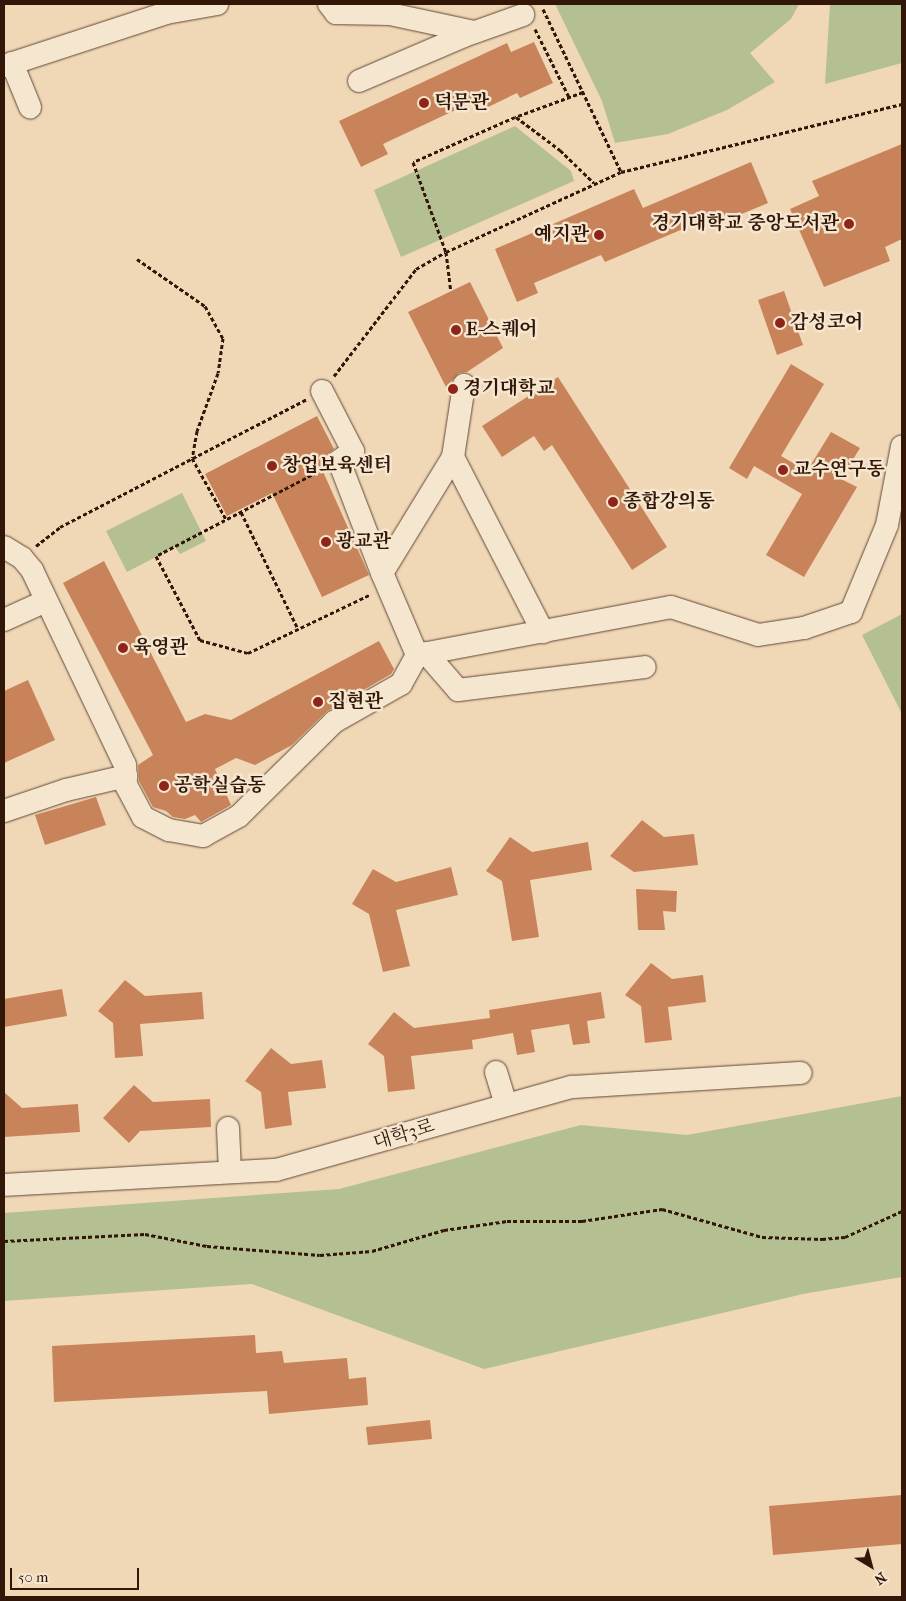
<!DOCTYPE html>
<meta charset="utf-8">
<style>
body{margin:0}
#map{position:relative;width:906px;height:1601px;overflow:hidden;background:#f0d8b7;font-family:"IM FELL French Canon","Noto Serif KR",serif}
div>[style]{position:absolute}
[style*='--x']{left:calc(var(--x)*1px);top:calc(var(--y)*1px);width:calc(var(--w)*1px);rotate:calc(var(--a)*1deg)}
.green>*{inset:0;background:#b5c092}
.building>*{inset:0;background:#c8835a}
.path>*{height:3px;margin-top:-1.5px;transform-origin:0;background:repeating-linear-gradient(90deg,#321709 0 4px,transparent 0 6.5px)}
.roads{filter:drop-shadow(0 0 1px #624734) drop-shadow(0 0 1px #624734)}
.minor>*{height:22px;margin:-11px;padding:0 11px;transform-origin:11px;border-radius:11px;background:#f5e6d0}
.dots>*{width:14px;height:14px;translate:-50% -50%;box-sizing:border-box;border:2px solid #f5e6d0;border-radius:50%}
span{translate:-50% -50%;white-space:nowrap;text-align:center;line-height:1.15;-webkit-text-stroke:5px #f5e6d0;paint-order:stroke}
.poi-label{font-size:19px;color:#321709;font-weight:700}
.left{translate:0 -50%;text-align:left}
.right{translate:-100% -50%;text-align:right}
.street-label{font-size:19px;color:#321709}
.frame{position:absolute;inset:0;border:5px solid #321709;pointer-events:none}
.north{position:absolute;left:846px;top:1541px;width:50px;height:50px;-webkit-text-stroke:4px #f5e6d0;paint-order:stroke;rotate:143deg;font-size:14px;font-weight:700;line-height:20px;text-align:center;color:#321709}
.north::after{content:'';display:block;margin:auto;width:18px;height:22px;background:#321709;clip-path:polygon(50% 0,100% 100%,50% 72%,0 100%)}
.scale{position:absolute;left:10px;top:1568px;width:129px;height:22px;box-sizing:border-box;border:2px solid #321709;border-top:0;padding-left:6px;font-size:15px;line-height:18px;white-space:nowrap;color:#321709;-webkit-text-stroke:4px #f5e6d0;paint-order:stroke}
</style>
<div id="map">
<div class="green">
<i style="clip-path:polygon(555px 4px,799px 4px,791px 19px,750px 53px,775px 82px,727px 110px,668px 134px,615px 143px,602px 101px)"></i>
<i style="clip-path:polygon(830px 4px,902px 4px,902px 63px,825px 84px)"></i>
<i style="clip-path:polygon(515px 126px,571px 171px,574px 181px,401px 257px,374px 190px)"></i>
<i style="clip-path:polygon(182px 493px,206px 541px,180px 554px,175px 547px,127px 572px,106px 531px)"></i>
<i style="clip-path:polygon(902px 614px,902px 714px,862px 635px)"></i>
<i style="clip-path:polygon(902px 1096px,902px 1277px,803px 1294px,484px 1369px,252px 1284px,4px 1301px,4px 1213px,339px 1189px,581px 1125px,687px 1135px)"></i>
</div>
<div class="building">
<i style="clip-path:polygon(534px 42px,553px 83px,520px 98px,517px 93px,486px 108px,481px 98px,383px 144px,388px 154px,361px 167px,339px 121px,507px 43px,511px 52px)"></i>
<i style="clip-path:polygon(902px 144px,902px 239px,885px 247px,890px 261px,824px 287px,790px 209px,819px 196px,812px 181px)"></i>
<i style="clip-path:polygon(751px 162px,768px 203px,727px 220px,723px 212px,605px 262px,601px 255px,534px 283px,538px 293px,517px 302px,495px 249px,634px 189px,643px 208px)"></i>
<i style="clip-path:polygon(470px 282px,503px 348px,467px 372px,459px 373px,446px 387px,408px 312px)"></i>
<i style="clip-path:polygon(784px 291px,803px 345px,777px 355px,758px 300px)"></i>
<i style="clip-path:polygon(791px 364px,824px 384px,781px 456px,807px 471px,831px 432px,860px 448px,841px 479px,857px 487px,804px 577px,766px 555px,802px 494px,754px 466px,747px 479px,729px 468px)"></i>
<i style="clip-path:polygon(558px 377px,667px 547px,632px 570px,552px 445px,544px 451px,534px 436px,502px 457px,482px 426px)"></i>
<i style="clip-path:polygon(317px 416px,334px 449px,327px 455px,326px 464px,321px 467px,369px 575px,322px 597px,272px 493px,227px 516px,205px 474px)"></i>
<i style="clip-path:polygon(104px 561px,186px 722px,205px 714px,231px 720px,379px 641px,394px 669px,391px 674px,327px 711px,292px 745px,255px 765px,236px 758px,215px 769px,231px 805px,201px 822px,195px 815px,185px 819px,173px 817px,166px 811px,153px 807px,139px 781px,138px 765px,153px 755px,63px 583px)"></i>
<i style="clip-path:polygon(28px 680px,55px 740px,4px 763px,4px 691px)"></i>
<i style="clip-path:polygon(96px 797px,106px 825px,45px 845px,35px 815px)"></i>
<i style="clip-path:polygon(642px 820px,664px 837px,694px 834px,698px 865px,634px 872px,610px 856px)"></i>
<i style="clip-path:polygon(510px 837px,532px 852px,588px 842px,592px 870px,530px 880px,539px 937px,512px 941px,502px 881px,486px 871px)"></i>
<i style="clip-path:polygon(451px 867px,458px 895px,396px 910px,410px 966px,383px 972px,369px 914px,352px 904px,373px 869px,396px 882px)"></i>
<i style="clip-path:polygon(636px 889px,677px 891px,676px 912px,663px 911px,665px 930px,638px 930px)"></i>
<i style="clip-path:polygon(651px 963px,672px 979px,703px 975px,706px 1002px,668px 1007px,672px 1040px,645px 1043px,641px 1006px,625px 995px)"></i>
<i style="clip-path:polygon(125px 980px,145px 996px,202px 992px,204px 1019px,140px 1024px,143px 1056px,115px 1058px,113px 1023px,98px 1011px)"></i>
<i style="clip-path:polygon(62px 989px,67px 1016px,4px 1027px,4px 999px)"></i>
<i style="clip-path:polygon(601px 992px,605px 1018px,587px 1021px,590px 1043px,573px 1045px,569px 1024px,531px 1030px,535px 1052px,517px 1055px,513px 1033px,472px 1040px,473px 1049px,411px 1056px,415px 1089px,388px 1092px,384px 1056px,368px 1044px,394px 1012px,414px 1028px,490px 1018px,489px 1010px)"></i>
<i style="clip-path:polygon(271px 1048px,291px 1064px,322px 1060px,326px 1088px,288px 1092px,292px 1125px,265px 1129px,261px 1092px,245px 1081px)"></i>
<i style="clip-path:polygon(134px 1085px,153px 1102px,210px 1099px,211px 1127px,140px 1131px,129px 1143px,103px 1118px)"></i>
<i style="clip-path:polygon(4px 1092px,22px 1108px,78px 1104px,80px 1132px,4px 1137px)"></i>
<i style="clip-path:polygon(255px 1335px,256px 1353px,282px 1351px,284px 1363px,347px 1358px,349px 1379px,366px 1377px,368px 1405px,269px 1414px,267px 1391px,54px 1402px,52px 1346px)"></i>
<i style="clip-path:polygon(430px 1420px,432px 1439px,368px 1445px,366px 1427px)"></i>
<i style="clip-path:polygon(902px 1495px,902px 1544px,773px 1555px,769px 1506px)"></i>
</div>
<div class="path">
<i style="--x:543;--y:9;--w:181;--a:64.4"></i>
<i style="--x:535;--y:29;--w:76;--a:63.4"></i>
<i style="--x:583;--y:92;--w:72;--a:159.8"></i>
<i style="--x:515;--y:117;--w:111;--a:156.2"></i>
<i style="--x:413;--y:162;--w:96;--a:69.9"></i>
<i style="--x:446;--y:252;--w:192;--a:-24.6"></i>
<i style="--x:621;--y:172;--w:289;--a:-13.6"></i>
<i style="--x:516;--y:117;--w:55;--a:36.9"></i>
<i style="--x:560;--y:150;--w:47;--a:44.1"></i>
<i style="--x:137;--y:259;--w:83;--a:34.7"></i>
<i style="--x:205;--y:306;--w:37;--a:61"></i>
<i style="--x:223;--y:338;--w:35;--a:98"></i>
<i style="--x:218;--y:373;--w:62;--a:109.9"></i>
<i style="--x:197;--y:431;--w:27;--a:100"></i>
<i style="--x:192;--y:458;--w:70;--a:60.9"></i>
<i style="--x:334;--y:376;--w:135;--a:-52.5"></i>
<i style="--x:416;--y:269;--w:34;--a:-30"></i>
<i style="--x:446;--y:252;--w:38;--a:83"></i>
<i style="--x:323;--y:469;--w:188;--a:152.5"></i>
<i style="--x:156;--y:556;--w:95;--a:62.4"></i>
<i style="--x:200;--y:640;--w:50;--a:15.2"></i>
<i style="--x:248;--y:653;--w:136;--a:-25.6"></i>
<i style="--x:241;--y:512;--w:130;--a:64"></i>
<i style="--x:36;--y:546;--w:31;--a:-38"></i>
<i style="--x:60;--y:527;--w:278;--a:-27.4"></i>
<i style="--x:4;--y:1241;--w:141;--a:-2.8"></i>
<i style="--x:145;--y:1234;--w:63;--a:11"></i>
<i style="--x:207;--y:1246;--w:113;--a:4.6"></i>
<i style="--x:320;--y:1255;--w:52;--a:-4.4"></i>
<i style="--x:372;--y:1251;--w:75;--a:-16.3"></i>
<i style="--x:444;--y:1230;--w:64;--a:-8.1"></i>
<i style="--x:507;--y:1221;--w:75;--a:0"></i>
<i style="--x:582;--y:1221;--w:81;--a:-8.5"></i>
<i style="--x:662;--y:1209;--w:104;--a:15.6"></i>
<i style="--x:762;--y:1237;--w:60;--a:1.9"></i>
<i style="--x:822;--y:1239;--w:23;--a:-5"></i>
<i style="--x:845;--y:1237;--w:63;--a:-24.5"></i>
</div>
<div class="roads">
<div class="minor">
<i style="--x:329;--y:4;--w:11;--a:52"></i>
<i style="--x:336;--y:13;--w:54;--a:1.1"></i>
<i style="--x:390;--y:14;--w:86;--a:12.1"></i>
<i style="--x:12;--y:63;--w:48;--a:67.8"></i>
<i style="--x:4;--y:66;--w:170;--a:-18.1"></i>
<i style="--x:166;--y:13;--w:52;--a:-10"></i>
<i style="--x:359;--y:81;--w:114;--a:-23.2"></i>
<i style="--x:464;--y:36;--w:63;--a:-19.6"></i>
<i style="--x:322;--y:391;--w:68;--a:62.7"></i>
<i style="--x:353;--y:451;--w:17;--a:144"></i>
<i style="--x:339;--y:461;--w:120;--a:69"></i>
<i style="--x:453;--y:457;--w:197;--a:62.8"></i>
<i style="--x:4;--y:547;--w:21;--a:31"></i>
<i style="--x:22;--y:558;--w:16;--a:50"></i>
<i style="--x:32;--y:570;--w:216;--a:64.5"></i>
<i style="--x:125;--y:765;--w:20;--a:87"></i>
<i style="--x:126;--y:785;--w:36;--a:62"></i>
<i style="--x:143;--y:817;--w:29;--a:27"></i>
<i style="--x:169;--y:830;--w:35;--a:10"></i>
<i style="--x:203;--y:836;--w:41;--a:-29.1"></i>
<i style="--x:239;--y:816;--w:134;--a:-44.7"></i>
<i style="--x:334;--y:722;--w:77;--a:-29.6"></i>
<i style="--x:401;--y:684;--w:33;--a:-61"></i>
<i style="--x:417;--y:655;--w:258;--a:-10.7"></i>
<i style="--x:671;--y:607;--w:91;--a:17.8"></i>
<i style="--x:758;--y:635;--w:47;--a:-8.7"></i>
<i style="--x:804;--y:628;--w:50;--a:-18.8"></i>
<i style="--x:851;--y:612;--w:94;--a:-67.5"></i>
<i style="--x:887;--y:525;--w:80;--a:-79.2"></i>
<i style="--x:4;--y:620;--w:46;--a:-24.3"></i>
<i style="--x:426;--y:653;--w:49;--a:49.1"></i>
<i style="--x:458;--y:690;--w:188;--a:-7"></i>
<i style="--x:417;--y:655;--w:89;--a:-113.1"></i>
<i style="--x:382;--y:573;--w:136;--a:-58.5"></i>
<i style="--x:453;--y:457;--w:73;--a:-81.3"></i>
<i style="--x:4;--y:811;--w:65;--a:-18.7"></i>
<i style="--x:66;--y:790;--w:62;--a:-13.1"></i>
<i style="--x:496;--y:1072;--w:34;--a:73"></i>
<i style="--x:228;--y:1128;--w:44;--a:87.4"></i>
<i style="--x:4;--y:1185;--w:272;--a:-3.2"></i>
<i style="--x:276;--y:1170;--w:307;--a:-15.7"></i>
<i style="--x:572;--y:1087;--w:229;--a:-3.5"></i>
</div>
</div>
<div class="dots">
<i style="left:424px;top:103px;background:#8f2418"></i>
<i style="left:849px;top:224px;background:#8f2418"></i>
<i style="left:599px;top:235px;background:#8f2418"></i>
<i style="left:780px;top:323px;background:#8f2418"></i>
<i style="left:456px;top:330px;background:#8f2418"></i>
<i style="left:453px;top:389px;background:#8f2418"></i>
<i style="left:272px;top:466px;background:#8f2418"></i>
<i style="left:783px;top:470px;background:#8f2418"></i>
<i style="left:613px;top:502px;background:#8f2418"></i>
<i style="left:326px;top:542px;background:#8f2418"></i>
<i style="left:123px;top:648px;background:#8f2418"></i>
<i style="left:318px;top:702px;background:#8f2418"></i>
<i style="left:164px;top:786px;background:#8f2418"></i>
</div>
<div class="poi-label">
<span class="left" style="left:434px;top:103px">덕문관</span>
<span class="right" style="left:839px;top:224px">경기대학교 중앙도서관</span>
<span class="right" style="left:589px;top:235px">예지관</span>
<span class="left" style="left:790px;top:323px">감성코어</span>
<span class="left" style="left:466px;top:330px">E-스퀘어</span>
<span class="left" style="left:463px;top:389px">경기대학교</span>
<span class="left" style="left:282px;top:466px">창업보육센터</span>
<span class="left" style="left:793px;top:470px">교수연구동</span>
<span class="left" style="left:623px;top:502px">종합강의동</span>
<span class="left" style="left:336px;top:542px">광교관</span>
<span class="left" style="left:133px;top:648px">육영관</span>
<span class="left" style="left:328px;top:702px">집현관</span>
<span class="left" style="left:174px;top:786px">공학실습동</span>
</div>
<div class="street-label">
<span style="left:404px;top:1135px;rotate:-17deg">대학3로</span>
</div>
<div class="frame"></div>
<div class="north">N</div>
<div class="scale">50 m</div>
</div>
